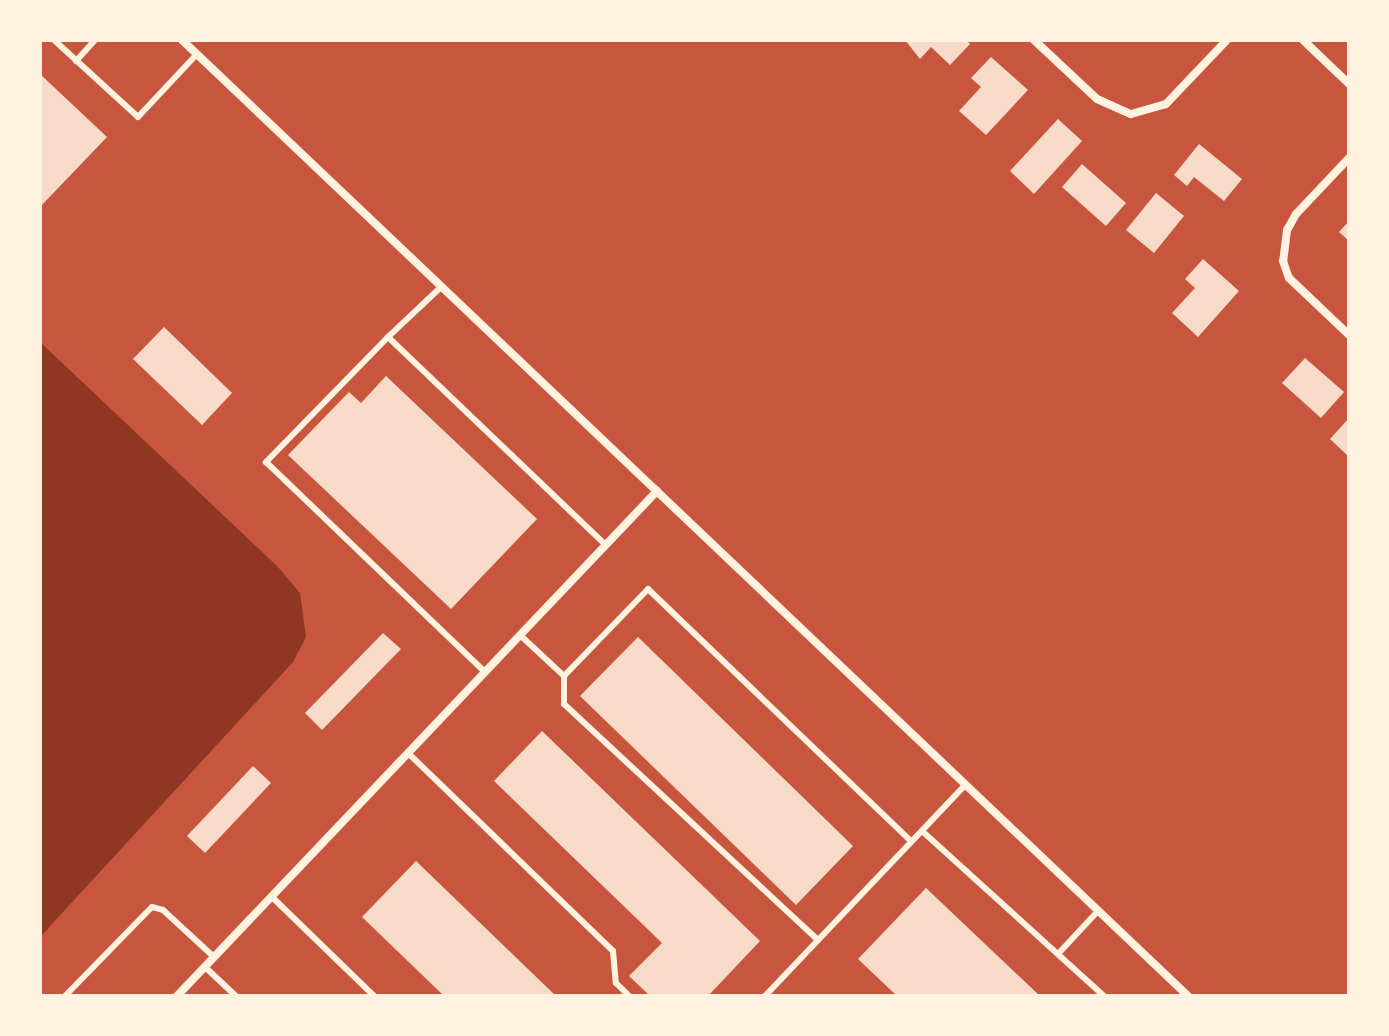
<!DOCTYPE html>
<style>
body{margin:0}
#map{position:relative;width:1389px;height:1036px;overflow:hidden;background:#c8553d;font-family:"Nunito Sans",sans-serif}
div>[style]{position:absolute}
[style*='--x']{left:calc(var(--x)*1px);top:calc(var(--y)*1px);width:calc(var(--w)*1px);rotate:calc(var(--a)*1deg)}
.water>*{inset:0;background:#8f3625}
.building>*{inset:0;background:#f7dbc8}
.service>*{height:6px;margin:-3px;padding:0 3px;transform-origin:3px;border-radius:3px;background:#fff3e0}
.minor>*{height:8px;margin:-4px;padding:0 4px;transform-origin:4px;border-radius:4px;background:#fff3e0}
span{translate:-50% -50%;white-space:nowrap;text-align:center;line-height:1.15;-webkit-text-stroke:6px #fff3e0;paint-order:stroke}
.frame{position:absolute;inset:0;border:42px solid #fff3e0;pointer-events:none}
</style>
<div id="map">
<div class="water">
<i style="clip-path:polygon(40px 342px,278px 567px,300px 593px,306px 637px,293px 662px,40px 937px)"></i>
</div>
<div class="building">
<i style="clip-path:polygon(905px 40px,966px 40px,970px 44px,950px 65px,931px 47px,920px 59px)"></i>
<i style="clip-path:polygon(991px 57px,1028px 90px,986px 135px,959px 111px,981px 87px,971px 78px)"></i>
<i style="clip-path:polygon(40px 74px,107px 137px,40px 207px)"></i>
<i style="clip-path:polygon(1058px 119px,1082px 141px,1034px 194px,1010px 171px)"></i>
<i style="clip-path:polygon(1199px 144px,1242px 179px,1224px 201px,1194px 177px,1187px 186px,1174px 175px)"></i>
<i style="clip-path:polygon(1082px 164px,1126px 203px,1106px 226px,1062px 187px)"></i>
<i style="clip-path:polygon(1156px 193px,1184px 216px,1154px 253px,1126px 230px)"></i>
<i style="clip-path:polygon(1349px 221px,1349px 241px,1339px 232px)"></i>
<i style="clip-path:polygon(1203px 259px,1239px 291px,1198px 337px,1172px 313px,1195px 288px,1185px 279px)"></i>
<i style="clip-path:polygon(164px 327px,232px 393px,202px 425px,133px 359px)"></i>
<i style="clip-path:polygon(1305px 358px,1344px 392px,1321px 418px,1282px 383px)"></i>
<i style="clip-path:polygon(386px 376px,537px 519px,451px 609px,288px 455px,349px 392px,361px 403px)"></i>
<i style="clip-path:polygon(1349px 418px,1349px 457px,1330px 439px)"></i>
<i style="clip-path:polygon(383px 633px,401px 649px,322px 730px,305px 713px)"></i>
<i style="clip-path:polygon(638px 637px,853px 846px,796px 905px,580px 696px)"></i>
<i style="clip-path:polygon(542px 731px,760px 941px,708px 996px,650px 996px,629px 976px,662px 943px,494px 781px)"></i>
<i style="clip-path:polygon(253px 766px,271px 783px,205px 853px,187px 836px)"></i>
<i style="clip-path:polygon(416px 861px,556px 996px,444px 996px,362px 917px)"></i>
<i style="clip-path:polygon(926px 888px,1040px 996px,897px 996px,858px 959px)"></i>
</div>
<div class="service">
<i style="--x:54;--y:40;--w:114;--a:42.5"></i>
<i style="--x:138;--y:117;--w:86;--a:-46.9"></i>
<i style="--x:76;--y:61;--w:28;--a:-48"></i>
<i style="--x:441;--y:287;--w:73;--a:136.7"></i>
<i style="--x:388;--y:337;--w:301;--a:43.7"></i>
<i style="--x:388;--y:337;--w:175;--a:134.3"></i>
<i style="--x:266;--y:462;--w:303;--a:43.8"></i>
<i style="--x:520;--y:635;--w:60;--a:43"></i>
<i style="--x:564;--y:676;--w:121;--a:-46"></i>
<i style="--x:648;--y:589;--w:364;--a:43.8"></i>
<i style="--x:564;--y:676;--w:28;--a:90"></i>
<i style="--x:564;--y:704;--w:347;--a:42.9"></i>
<i style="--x:408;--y:753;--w:285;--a:44"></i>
<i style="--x:613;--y:951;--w:32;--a:85"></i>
<i style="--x:616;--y:983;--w:18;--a:45"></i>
<i style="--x:922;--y:831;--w:246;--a:42.2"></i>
<i style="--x:272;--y:897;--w:142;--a:44.1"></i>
<i style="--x:1058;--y:954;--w:59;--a:-47.1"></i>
<i style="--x:205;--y:967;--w:42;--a:43.1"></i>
<i style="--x:65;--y:996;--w:124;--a:-45.7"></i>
<i style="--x:152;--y:907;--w:11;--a:15"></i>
<i style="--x:163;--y:910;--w:69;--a:42.7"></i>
<i style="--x:765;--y:996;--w:291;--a:-46.5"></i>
</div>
<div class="minor">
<i style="--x:182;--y:40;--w:1388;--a:43.54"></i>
<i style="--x:1034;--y:40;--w:86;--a:43.1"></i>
<i style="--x:1097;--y:99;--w:37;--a:24"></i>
<i style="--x:1131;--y:114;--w:36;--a:-16"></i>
<i style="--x:1166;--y:104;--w:88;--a:-46.4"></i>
<i style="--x:1303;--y:40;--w:64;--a:43.7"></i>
<i style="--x:1349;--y:158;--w:77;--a:133.4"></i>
<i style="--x:1296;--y:214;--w:18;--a:119"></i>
<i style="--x:1287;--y:230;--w:31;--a:97"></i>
<i style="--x:1283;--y:261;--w:18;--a:71"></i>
<i style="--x:1289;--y:278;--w:83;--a:43.5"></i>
<i style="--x:177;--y:996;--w:697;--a:-46.45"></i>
</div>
<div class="frame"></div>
</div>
